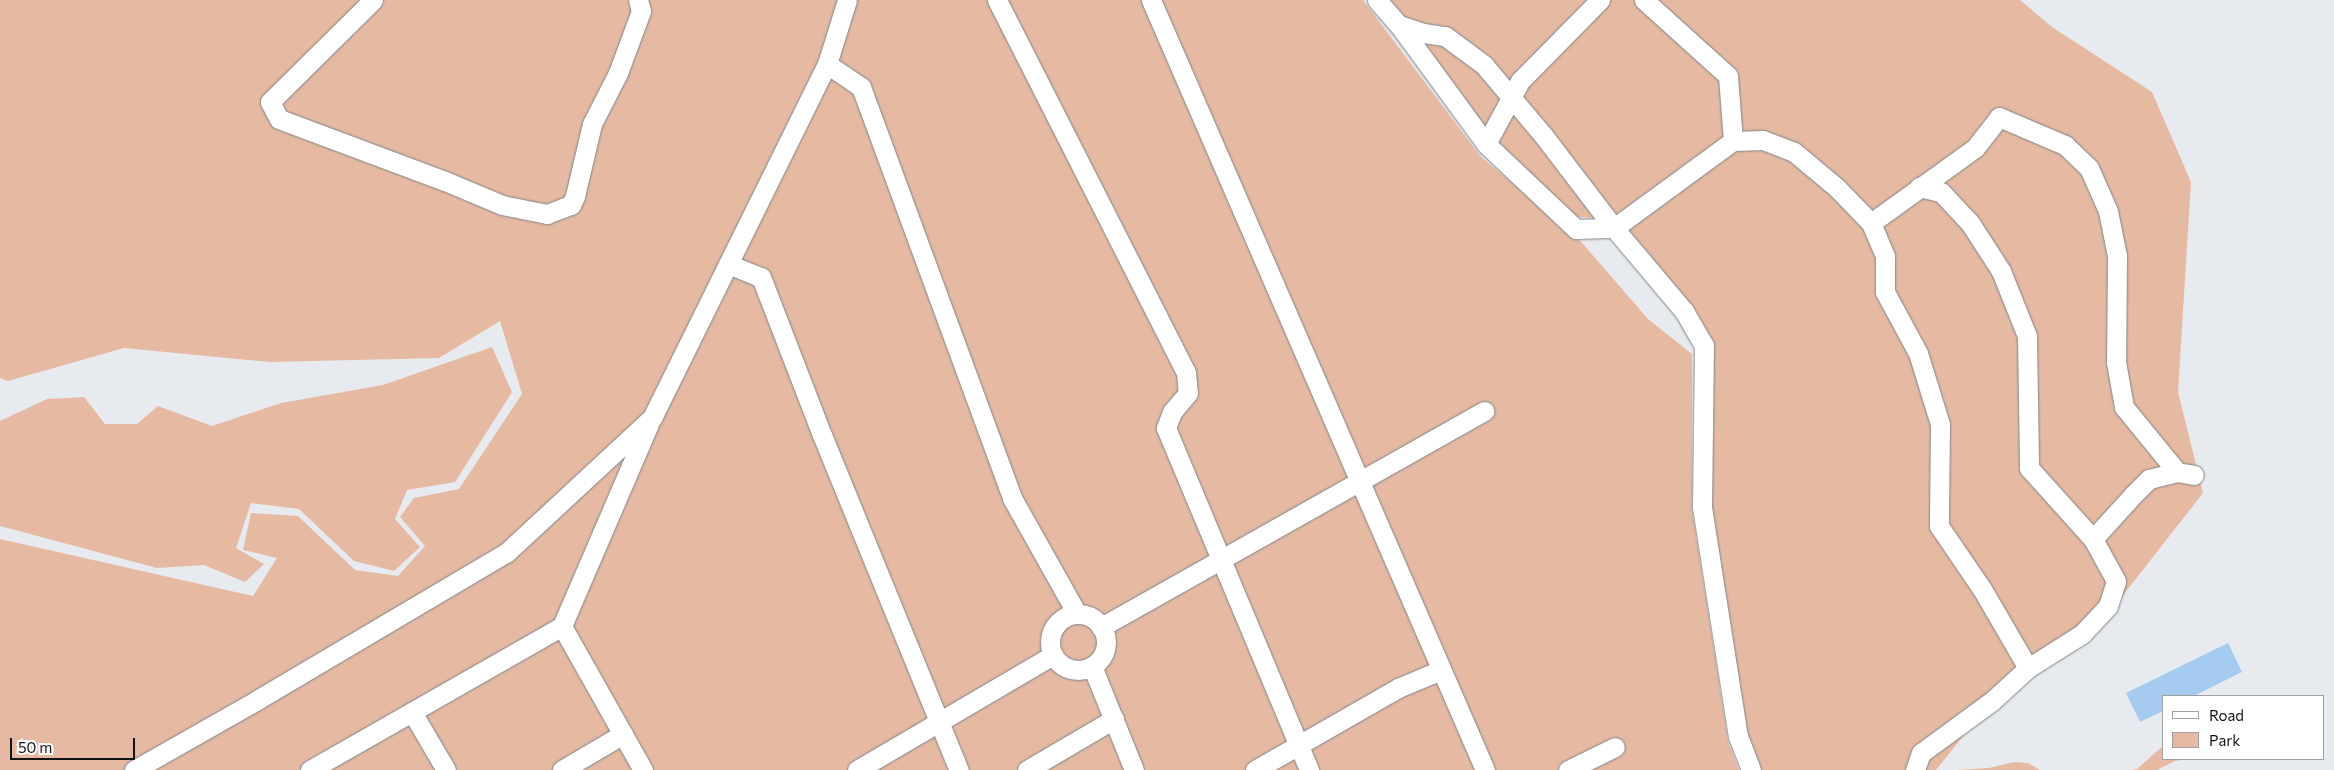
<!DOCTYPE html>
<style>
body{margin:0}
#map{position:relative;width:2334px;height:770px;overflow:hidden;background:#e7eaee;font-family:Commissioner,sans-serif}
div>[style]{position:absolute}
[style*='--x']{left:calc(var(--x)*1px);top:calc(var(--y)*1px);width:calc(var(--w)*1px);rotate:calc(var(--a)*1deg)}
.green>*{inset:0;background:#e6baa2}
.building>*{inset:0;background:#a6cbf1}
.roads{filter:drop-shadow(0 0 1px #828589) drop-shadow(0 0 1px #828589)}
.minor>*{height:19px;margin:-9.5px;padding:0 9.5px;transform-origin:9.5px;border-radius:9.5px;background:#fff}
.minor>.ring{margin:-9.5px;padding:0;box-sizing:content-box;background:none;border:19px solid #fff;border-radius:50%}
span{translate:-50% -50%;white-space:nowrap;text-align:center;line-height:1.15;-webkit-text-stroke:4px #fff;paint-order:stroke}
.legend{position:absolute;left:2162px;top:695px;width:162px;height:65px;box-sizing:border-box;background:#fff;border:1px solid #a0a0a1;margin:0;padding:6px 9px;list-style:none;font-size:15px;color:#111214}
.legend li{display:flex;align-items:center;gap:10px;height:25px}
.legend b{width:25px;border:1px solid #a0a0a1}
.scale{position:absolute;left:10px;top:738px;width:125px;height:22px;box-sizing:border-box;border:2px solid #111214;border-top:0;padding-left:6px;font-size:15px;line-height:18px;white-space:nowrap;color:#111214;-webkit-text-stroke:4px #fff;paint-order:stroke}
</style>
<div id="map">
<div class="green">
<i style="clip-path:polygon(0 0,1363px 0,1481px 157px,1577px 237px,1648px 319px,1692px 354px,1692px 510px,1728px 741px,1739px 770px,0 770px,0 539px,253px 596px,277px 558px,243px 550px,251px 513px,298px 516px,355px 570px,398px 576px,425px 546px,400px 517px,414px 498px,459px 489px,522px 394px,500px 321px,439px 358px,270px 362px,124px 348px,8px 381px,0 378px)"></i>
<i style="clip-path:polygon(1386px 0,2020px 0,2052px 27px,2152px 92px,2191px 182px,2178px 392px,2203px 493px,2099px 626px,1972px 725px,1936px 770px,1756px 770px,1744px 734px,1710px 505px,1712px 342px,1610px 218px,1575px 217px,1496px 144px)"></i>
<i style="clip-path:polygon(492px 347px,512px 392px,455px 482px,407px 490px,395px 519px,420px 547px,394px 571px,354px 561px,299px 509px,251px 503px,236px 548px,264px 564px,245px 582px,204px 565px,157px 568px,0 526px,0 421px,47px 399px,84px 397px,105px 424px,137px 424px,158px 406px,212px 426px,281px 403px,383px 385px)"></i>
<i style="clip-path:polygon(2163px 746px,2163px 759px,2188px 759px,2175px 761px,2157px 770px,2131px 770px,2137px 769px)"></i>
<i style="clip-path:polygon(2014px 762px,2028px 763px,2040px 770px,1957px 770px,1989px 768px)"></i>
</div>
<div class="building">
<i style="clip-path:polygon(2228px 643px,2242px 672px,2194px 696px,2163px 696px,2163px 711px,2140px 722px,2126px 693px)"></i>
</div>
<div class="roads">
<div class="minor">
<i style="--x:373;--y:0;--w:145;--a:135.3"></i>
<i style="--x:270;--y:102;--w:19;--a:62"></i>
<i style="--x:279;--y:119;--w:177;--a:20.5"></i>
<i style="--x:445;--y:181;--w:62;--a:22.8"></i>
<i style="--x:502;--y:205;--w:46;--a:11.3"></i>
<i style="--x:547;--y:214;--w:26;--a:-21"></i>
<i style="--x:571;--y:205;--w:10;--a:-66"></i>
<i style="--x:575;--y:196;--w:74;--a:-76.7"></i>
<i style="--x:592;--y:124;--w:57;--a:-63"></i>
<i style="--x:618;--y:73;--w:66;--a:-69.6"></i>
<i style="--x:641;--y:11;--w:11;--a:-105"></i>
<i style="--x:997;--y:0;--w:417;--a:63.1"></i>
<i style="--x:1186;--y:372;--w:21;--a:85"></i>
<i style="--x:1188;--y:393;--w:25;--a:130"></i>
<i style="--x:1172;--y:412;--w:17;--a:111"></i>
<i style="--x:1166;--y:428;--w:371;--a:67.3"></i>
<i style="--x:1151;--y:0;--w:839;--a:66.55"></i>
<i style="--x:1377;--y:0;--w:33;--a:49"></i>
<i style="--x:1399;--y:25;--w:147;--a:53.8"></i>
<i style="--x:1486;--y:144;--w:124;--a:43.4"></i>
<i style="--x:1576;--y:229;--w:38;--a:-2"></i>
<i style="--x:1614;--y:228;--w:109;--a:49.9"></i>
<i style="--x:1684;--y:311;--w:39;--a:60"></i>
<i style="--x:1704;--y:345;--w:162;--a:90.7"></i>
<i style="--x:1702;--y:507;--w:232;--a:81.1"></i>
<i style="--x:1738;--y:736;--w:36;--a:69"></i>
<i style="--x:1644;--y:0;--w:113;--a:42.1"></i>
<i style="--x:1728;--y:76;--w:65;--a:85.6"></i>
<i style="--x:1733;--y:141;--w:30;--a:-2"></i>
<i style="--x:1763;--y:140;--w:33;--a:21"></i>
<i style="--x:1794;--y:152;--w:55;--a:39.8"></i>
<i style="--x:1836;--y:187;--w:50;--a:45.8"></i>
<i style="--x:1871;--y:223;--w:36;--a:67"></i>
<i style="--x:1885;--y:256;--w:36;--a:90"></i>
<i style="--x:1885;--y:292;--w:69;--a:61.6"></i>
<i style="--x:1918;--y:353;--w:74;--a:72.8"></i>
<i style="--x:1940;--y:424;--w:102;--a:90.6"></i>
<i style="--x:1939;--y:526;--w:76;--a:55.7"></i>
<i style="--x:1982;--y:589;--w:91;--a:59.8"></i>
<i style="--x:1399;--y:25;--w:25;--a:18"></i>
<i style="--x:1423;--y:33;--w:22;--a:8"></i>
<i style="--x:1445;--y:36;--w:49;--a:36.6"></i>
<i style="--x:1484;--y:65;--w:92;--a:49.9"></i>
<i style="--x:1543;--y:135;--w:117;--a:52.6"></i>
<i style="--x:1614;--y:228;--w:147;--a:-36.2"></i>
<i style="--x:827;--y:64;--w:41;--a:34.1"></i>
<i style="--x:861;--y:87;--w:438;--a:69.8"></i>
<i style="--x:1012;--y:498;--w:133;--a:60.7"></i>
<i style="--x:1486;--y:144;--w:72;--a:-61.6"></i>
<i style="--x:1520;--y:81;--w:114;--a:-45.4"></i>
<i style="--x:1919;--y:187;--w:23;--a:13"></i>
<i style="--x:1941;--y:192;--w:42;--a:46.9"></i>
<i style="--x:1970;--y:223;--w:57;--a:57.1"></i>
<i style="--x:2001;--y:271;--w:70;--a:68.2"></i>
<i style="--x:2027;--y:336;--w:132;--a:89.1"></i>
<i style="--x:2029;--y:468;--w:96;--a:48"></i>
<i style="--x:1871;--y:223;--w:128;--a:-35.8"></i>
<i style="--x:1975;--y:148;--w:39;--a:-52"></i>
<i style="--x:1999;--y:117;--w:72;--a:23"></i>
<i style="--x:2065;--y:145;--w:33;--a:44"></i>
<i style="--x:2089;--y:168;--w:47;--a:66.2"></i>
<i style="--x:2108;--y:211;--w:46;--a:78.7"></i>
<i style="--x:2117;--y:256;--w:106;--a:90.5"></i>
<i style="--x:2116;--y:362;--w:46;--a:79.9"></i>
<i style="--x:2124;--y:407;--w:84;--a:50.8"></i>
<i style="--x:728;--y:264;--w:35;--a:22"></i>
<i style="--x:761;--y:277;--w:169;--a:68.9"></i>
<i style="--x:822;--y:435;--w:362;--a:67.8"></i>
<i class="ring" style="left:1050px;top:614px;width:37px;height:37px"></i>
<i style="--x:1101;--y:627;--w:440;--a:-29.4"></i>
<i style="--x:1092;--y:666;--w:112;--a:68"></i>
<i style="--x:412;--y:712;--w:67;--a:59.6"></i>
<i style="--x:134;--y:770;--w:142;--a:-29.6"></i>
<i style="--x:257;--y:700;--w:289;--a:-30.6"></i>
<i style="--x:506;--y:553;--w:199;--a:-42.8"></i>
<i style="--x:652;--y:418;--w:395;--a:-63.7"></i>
<i style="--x:827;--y:64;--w:67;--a:-72.6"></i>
<i style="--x:310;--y:770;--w:290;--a:-29.7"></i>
<i style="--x:562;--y:770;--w:71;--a:-30.5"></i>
<i style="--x:643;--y:770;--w:165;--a:-119.4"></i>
<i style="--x:562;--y:626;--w:220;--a:-66.7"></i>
<i style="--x:857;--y:770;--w:227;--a:-30.4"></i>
<i style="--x:1027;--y:770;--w:101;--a:-30.4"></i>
<i style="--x:1255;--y:770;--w:165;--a:-29.8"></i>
<i style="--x:1398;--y:688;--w:47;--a:-22.7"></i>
<i style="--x:1568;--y:770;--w:52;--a:-26.1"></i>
<i style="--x:1915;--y:770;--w:18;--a:-71"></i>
<i style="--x:1921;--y:753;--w:88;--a:-36.2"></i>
<i style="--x:1992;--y:701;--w:49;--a:-42.5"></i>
<i style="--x:2028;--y:668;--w:64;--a:-32.2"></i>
<i style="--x:2082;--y:634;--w:38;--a:-47"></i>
<i style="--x:2108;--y:606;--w:26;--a:-72"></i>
<i style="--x:2116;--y:581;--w:48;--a:-118.7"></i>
<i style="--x:2093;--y:539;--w:59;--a:-47.7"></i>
<i style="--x:2133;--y:495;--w:23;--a:-45"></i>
<i style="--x:2149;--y:479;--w:29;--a:-14"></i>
<i style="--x:2177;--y:472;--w:17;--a:10"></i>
</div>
</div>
<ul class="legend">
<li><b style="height:6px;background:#fff"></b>Road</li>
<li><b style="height:14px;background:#e6baa2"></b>Park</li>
</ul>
<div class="scale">50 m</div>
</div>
